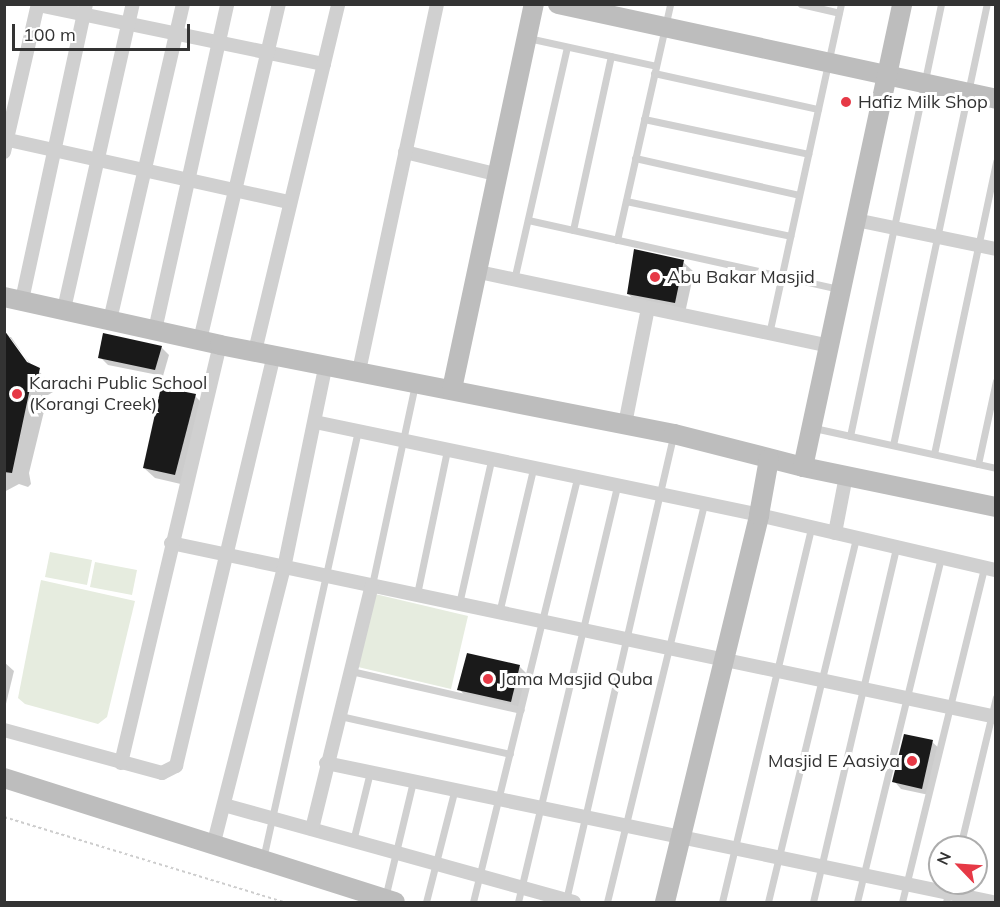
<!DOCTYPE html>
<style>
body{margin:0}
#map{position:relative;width:1000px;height:907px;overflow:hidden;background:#fff;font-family:Mulish,sans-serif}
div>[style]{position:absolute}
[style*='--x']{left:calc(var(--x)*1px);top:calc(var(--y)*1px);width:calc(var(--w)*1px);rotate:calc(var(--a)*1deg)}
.green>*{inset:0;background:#e6ecdf}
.shadow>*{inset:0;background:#0003}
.building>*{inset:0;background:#1a1a1a}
.path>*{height:2px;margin-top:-1px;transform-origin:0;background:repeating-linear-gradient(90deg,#cdcdcd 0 3px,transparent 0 6px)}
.lane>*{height:7px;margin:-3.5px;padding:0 3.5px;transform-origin:3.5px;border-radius:3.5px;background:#d0d0d0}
.street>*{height:14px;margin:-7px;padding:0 7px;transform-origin:7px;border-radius:7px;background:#d0d0d0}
.secondary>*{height:20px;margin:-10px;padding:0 10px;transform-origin:10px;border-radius:10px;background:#bdbdbd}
.dots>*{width:16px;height:16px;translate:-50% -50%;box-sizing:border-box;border:3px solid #fff;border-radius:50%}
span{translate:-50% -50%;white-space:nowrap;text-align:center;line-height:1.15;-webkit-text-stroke:6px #fff;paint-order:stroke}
.poi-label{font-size:18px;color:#333}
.left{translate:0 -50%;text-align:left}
.right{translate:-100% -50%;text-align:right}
.frame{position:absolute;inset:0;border:6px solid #333;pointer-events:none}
.north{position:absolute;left:928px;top:835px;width:60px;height:60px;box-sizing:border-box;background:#fff;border:2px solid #adadad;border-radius:50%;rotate:295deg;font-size:16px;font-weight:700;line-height:24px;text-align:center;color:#333}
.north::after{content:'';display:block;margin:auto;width:21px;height:27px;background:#e63946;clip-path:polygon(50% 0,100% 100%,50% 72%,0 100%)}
.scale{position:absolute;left:12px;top:24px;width:178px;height:27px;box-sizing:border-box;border:3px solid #333;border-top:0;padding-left:8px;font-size:18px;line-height:21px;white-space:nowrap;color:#333;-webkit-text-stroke:4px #fff;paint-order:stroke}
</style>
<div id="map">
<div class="green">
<i style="clip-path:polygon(50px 552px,92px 560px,87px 585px,45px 577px)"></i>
<i style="clip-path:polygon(95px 562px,137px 570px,132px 595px,90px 587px)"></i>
<i style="clip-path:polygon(41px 580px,135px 601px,107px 717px,98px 724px,25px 704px,18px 698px)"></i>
<i style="clip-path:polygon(375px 594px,468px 616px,451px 689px,358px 667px)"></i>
</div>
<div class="shadow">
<i style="clip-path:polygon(683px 262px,694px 272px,685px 313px,639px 304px,628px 294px)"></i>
<i style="clip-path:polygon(evenodd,4px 330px,33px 367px,55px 385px,53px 392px,48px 395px,29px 473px,31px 484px,28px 487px,19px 484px,4px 492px,4px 330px,8px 337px,11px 337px,32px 367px,30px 369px,8px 337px)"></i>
<i style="clip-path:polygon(161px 347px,169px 355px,163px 376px,108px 365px,100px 357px)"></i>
<i style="clip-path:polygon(195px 396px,205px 406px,185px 485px,155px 478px,144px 468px)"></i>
<i style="clip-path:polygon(4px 662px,14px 671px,4px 712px)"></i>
<i style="clip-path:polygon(519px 666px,530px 677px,521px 711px,469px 700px,459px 689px)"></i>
<i style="clip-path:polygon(932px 742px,940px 749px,929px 795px,901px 789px,894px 781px)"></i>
</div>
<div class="building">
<i style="clip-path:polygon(634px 249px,684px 260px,675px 303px,627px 294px)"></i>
<i style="clip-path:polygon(4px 330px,27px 362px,40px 368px,38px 377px,32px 379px,12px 473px,4px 472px)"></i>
<i style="clip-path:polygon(103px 333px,162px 346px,155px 370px,98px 358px)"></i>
<i style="clip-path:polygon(161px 387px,196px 394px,175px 475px,143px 468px)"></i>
<i style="clip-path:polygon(467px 653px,520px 665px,511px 702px,457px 690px)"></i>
<i style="clip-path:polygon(904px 734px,933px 740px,922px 789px,892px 782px)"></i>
</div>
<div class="path">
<i style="--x:4;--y:817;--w:292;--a:16.9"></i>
</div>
<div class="lane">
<i style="--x:801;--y:4;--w:39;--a:13"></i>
<i style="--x:528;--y:38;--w:131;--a:12.3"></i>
<i style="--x:654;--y:73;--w:168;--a:12.4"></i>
<i style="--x:644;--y:119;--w:168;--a:12"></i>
<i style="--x:635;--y:158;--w:168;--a:12.7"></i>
<i style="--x:626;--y:201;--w:168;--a:12"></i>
<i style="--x:528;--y:220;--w:319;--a:12.5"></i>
<i style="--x:573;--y:230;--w:178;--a:-77.7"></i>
<i style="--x:617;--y:240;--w:242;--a:-77.3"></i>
<i style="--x:514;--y:280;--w:239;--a:-77.2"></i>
<i style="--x:769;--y:334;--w:338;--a:-77.7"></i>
<i style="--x:814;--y:428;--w:186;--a:12.4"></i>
<i style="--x:850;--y:436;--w:441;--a:-78.1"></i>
<i style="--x:893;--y:445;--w:451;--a:-78"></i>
<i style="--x:934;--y:454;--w:299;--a:-78"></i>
<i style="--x:978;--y:464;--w:85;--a:-77.8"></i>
<i style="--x:372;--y:585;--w:205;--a:-77.9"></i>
<i style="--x:417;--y:594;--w:146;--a:-78.2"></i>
<i style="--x:459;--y:604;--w:147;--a:-77.4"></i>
<i style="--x:499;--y:613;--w:148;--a:-76.7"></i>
<i style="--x:351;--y:671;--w:174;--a:12.9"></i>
<i style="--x:340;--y:716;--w:174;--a:12.6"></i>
<i style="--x:353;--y:841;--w:71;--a:-76.2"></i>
<i style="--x:960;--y:847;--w:154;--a:-76.5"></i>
<i style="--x:263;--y:859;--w:438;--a:-77.5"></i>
<i style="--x:385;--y:898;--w:120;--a:-76.5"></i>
<i style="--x:566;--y:900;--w:477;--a:-77"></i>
<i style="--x:426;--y:902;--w:118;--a:-75.7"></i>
<i style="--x:473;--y:902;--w:437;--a:-76.2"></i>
<i style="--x:518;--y:902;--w:426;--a:-76.6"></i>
<i style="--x:607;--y:902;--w:410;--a:-76.3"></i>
<i style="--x:722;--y:902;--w:385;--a:-76.6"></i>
<i style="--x:768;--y:902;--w:375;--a:-76.4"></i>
<i style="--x:813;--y:902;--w:365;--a:-76.8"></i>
<i style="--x:857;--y:902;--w:355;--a:-76.3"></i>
<i style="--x:902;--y:902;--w:345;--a:-76.2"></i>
<i style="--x:946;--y:902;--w:20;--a:-75"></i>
</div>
<div class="street">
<i style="--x:38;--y:5;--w:292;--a:11.7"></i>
<i style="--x:4;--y:139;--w:292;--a:12.5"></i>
<i style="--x:4;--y:152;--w:152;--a:-77.1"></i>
<i style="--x:405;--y:152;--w:97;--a:13.7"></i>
<i style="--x:856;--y:220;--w:143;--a:11.7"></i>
<i style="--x:479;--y:272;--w:358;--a:11.9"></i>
<i style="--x:22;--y:300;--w:303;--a:-77.8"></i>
<i style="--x:64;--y:309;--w:313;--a:-77.3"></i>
<i style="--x:110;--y:320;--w:324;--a:-77"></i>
<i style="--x:155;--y:330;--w:334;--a:-77.5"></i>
<i style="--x:200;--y:340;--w:345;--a:-76.8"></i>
<i style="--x:255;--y:351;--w:357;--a:-76.5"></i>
<i style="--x:359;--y:371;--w:375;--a:-78"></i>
<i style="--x:315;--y:422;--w:454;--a:11.8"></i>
<i style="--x:759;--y:515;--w:243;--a:13.1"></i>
<i style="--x:625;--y:424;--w:118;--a:-78.8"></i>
<i style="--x:835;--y:533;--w:58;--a:-79.1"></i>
<i style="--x:171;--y:543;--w:843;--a:11.91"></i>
<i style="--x:4;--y:730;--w:164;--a:15.2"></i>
<i style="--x:162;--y:773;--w:16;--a:-27"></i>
<i style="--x:176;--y:766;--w:423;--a:-76.6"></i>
<i style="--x:121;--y:763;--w:430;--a:-76.7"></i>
<i style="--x:326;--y:763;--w:680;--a:11.79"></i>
<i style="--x:224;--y:805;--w:363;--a:15.5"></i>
<i style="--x:312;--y:829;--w:251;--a:-76.2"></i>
<i style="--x:213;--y:846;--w:287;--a:-75.7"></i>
<i style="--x:284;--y:568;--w:208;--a:-78.4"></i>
</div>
<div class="secondary">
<i style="--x:558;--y:4;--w:448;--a:12.2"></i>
<i style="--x:4;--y:297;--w:221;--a:12.5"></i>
<i style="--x:220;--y:345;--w:463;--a:11.1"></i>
<i style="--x:674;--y:434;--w:133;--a:14.3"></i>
<i style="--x:803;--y:467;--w:197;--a:11.7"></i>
<i style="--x:452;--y:389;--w:394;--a:-78"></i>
<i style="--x:803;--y:467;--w:473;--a:-77.9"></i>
<i style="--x:4;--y:778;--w:410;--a:17.6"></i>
<i style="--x:665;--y:902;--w:398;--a:-76.3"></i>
<i style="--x:759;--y:515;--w:57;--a:-79.9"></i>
</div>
<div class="dots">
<i style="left:846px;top:102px;background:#e63946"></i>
<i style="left:655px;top:277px;background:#e63946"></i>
<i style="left:17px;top:394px;background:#e63946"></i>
<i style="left:488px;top:679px;background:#e63946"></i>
<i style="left:912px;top:761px;background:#e63946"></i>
</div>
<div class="poi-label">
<span class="left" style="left:858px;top:102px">Hafiz Milk Shop</span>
<span class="left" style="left:667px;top:277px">Abu Bakar Masjid</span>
<span class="left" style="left:29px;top:394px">Karachi Public School<br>(Korangi Creek)</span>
<span class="left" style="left:500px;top:679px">Jama Masjid Quba</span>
<span class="right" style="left:900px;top:761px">Masjid E Aasiya</span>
</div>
<div class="frame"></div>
<div class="north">N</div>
<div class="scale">100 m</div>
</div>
